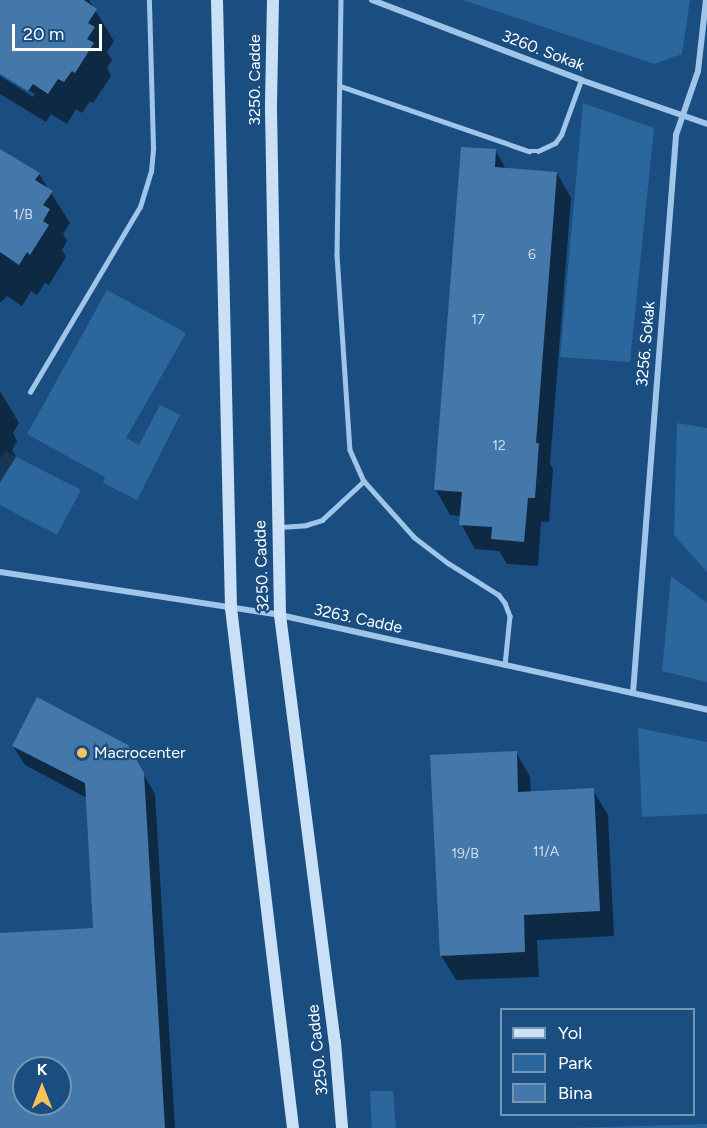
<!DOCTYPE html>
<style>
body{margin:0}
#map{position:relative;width:707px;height:1128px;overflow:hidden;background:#1b4e80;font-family:Figtree,sans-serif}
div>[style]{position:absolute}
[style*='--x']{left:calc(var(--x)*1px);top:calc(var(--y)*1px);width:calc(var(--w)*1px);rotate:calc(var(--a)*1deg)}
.green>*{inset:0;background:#2b669d}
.shadow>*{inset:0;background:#0007}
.building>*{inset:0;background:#4478aa}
.lane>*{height:4.5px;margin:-2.25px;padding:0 2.25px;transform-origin:2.25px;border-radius:2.25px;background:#9fc5e9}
.street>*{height:6px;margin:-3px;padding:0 3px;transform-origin:3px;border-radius:3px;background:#9fc5e9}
.secondary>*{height:12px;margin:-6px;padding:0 6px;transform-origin:6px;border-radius:6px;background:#cae0f7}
.dots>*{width:16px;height:16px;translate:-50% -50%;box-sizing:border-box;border:3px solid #1b4e80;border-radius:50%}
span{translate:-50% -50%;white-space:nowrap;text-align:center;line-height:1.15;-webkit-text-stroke:4.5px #1b4e80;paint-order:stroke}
.number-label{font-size:14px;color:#d0ddea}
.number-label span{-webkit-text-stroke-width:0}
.street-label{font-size:16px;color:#fff}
.poi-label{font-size:16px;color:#fff}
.left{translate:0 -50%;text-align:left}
.legend{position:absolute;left:500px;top:1008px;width:195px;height:108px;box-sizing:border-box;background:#1b4e80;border:2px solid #7695b3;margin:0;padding:8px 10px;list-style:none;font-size:18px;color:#fff}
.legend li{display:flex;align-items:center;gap:12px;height:30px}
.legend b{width:30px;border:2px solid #7695b3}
.north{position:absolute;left:12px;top:1056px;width:60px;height:60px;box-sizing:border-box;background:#1b4e80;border:2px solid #7695b3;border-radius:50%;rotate:0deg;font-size:16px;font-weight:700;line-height:24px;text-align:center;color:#fff}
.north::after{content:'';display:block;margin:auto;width:21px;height:27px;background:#fbc25b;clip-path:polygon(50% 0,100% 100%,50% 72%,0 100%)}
.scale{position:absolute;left:12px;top:24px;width:90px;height:27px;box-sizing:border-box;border:3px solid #fff;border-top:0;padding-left:8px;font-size:18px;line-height:21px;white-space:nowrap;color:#fff;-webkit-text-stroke:4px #1b4e80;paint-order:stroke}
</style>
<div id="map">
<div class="green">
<i style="clip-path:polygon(463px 0,690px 0,682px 54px,654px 64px)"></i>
<i style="clip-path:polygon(583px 103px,654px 128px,630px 362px,560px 357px)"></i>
<i style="clip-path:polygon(107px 290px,186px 333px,126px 438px,139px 445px,160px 405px,180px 415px,137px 500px,103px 483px,105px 477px,27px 434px)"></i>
<i style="clip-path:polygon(677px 423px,707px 428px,707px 572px,674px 535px)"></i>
<i style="clip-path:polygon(5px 451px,81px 490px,57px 535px,0 505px,0 459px)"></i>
<i style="clip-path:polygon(671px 576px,707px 603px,707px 682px,662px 671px)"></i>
<i style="clip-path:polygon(638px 728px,707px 742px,707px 814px,642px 817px)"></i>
<i style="clip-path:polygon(370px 1091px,393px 1091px,396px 1128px,372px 1128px)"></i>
<i style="clip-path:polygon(707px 1124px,707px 1128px,567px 1128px,641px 1126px)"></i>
</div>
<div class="shadow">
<i style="clip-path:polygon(0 0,89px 0,114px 41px,107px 52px,112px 60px,107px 68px,111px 76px,93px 103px,90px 101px,82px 113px,76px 109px,67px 124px,51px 114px,46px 122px,0 94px,0 76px,33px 97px,35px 94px,0 73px)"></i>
<i style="clip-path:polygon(0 150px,39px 174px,70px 223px,63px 234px,67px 241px,62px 250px,66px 257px,49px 285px,45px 283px,37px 295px,31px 291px,22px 306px,7px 296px,0 303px)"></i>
<i style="clip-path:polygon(495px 150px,506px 169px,557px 173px,571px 198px,550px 464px,553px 469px,549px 522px,541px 522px,538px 566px,507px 564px,499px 551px,475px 549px,461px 524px,461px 516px,450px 515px,436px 490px)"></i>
<i style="clip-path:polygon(0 391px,19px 423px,13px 433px,17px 441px,12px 450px,16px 457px,0 482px)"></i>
<i style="clip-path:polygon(evenodd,13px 746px,127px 746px,155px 794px,175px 1128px,0 1128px,0 935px,95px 929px,87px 798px,25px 765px,13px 746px,24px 1068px,60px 1068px,60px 1104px,24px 1104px,24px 1068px)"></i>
<i style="clip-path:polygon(516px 752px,530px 777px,531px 793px,593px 790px,608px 815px,614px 936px,537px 940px,539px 977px,456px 980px,441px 955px)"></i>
</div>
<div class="building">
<i style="clip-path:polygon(0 0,84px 0,97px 9px,88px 23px,95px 27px,87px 39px,94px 43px,75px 73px,72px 71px,64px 82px,58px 79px,48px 94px,33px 84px,28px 91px,0 74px)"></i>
<i style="clip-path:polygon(461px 147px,496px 149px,495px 167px,557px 172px,536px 443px,539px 443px,535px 498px,528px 498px,524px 542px,491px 539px,492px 527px,459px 525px,462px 492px,434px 490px)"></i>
<i style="clip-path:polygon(0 149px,40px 173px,35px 180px,53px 191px,43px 205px,50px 209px,43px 221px,49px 225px,30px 255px,27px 252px,19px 265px,0 252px)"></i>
<i style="clip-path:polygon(evenodd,37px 697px,128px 745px,144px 773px,165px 1128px,0 1128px,0 933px,93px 928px,85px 783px,12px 746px,37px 697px,24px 1068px,60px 1068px,60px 1104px,24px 1104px,24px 1068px)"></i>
<i style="clip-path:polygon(517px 751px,518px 792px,594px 788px,600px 911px,524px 915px,525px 952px,440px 956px,430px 755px)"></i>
</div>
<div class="lane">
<i style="--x:341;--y:0;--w:255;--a:90.9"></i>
<i style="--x:337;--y:255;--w:195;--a:86.2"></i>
<i style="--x:350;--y:450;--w:34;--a:66"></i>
<i style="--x:364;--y:481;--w:75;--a:48.2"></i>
<i style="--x:414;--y:537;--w:43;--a:37.4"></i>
<i style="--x:448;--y:563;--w:60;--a:32.1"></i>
<i style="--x:499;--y:595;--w:10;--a:53"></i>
<i style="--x:505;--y:603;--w:14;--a:69"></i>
<i style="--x:510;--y:616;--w:49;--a:95.8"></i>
<i style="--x:340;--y:86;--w:200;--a:19"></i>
<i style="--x:529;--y:151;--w:9;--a:0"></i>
<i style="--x:538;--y:151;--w:19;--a:-25"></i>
<i style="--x:555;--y:143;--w:10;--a:-53"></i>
<i style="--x:561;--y:135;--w:59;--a:-70"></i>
<i style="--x:30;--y:392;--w:215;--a:-59.3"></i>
<i style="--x:140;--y:207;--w:37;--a:-73"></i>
<i style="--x:151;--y:172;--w:25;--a:-85"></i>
<i style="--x:153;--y:147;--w:147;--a:-91.6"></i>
<i style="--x:280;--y:527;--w:26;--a:-4"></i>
<i style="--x:306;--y:525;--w:17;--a:-17"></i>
<i style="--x:322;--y:520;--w:57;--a:-42.9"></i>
</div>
<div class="street">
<i style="--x:372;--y:0;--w:224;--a:20.9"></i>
<i style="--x:581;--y:80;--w:133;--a:19.2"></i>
<i style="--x:0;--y:572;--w:283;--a:8.7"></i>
<i style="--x:280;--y:615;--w:437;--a:12.5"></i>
<i style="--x:633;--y:693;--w:560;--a:-85.59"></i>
<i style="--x:676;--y:135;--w:68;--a:-71"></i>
<i style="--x:698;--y:71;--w:71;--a:-83.6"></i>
</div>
<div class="secondary">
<i style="--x:217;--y:0;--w:608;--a:88.68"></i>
<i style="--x:231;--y:608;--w:524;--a:83.2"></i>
<i style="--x:273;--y:0;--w:109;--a:91.1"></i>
<i style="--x:271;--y:109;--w:506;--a:88.98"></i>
<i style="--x:280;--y:615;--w:431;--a:82.7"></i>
<i style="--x:335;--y:1042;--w:86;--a:85.3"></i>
</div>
<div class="dots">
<i style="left:82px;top:753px;background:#fbc25b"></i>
</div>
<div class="number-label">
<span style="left:23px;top:215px">1/B</span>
<span style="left:532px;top:255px">6</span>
<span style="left:478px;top:320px">17</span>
<span style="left:499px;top:446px">12</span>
<span style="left:546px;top:852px">11/A</span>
<span style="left:465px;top:854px">19/B</span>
</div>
<div class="street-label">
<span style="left:543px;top:51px;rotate:21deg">3260. Sokak</span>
<span style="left:255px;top:80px;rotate:-90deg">3250. Cadde</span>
<span style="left:646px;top:344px;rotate:-85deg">3256. Sokak</span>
<span style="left:262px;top:566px;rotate:-92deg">3250. Cadde</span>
<span style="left:358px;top:619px;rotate:12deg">3263. Cadde</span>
<span style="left:318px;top:1050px;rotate:-96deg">3250. Cadde</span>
</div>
<div class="poi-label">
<span class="left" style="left:94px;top:753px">Macrocenter</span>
</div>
<ul class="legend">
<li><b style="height:8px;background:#cae0f7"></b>Yol</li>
<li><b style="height:16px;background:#2b669d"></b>Park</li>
<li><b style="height:16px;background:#4478aa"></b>Bina</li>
</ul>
<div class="north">K</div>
<div class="scale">20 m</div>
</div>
